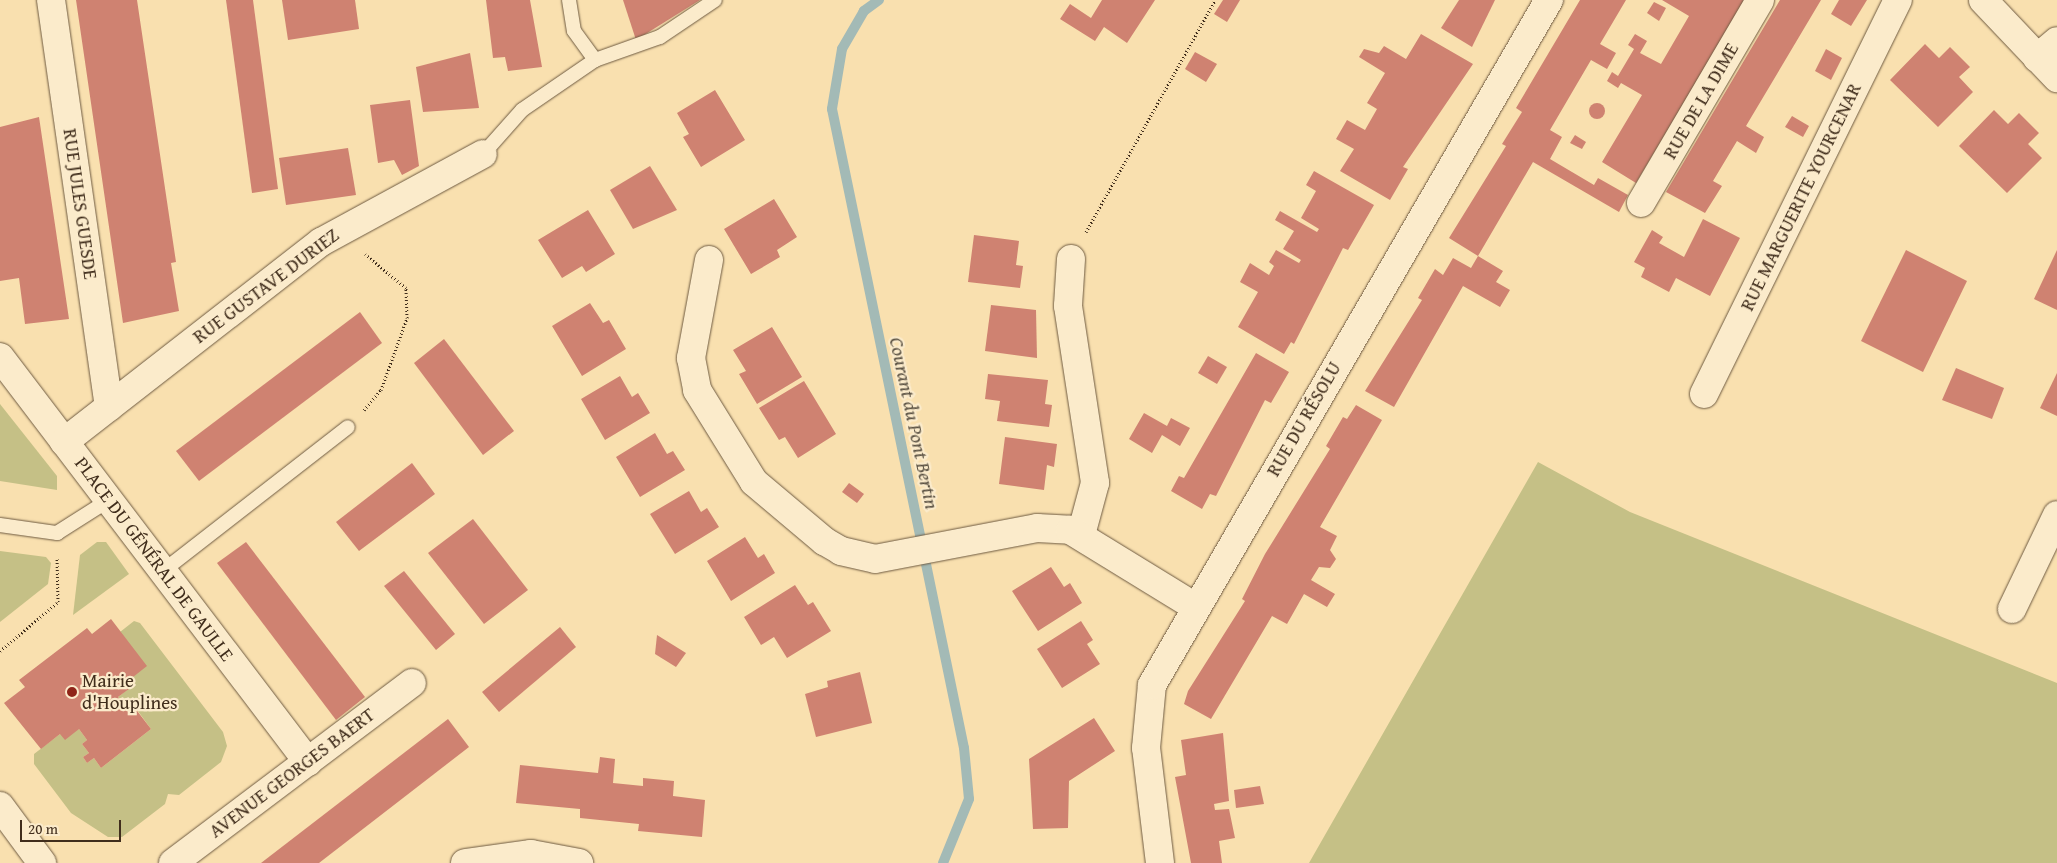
<!DOCTYPE html>
<meta charset="utf-8">
<style>
body{margin:0}
#map{position:relative;width:2057px;height:863px;overflow:hidden;background:#f9e0af;font-family:"Gentium Book Plus",serif}
div>[style]{position:absolute}
[style*='--x']{left:calc(var(--x)*1px);top:calc(var(--y)*1px);width:calc(var(--w)*1px);rotate:calc(var(--a)*1deg)}
.green>*{inset:0;background:#c5c086}
.stream>*{height:10px;margin:-5px;padding:0 5px;transform-origin:5px;border-radius:5px;background:#a3bab6}
.building>*{inset:0;background:#cf8271}
.round{border-radius:50%}
.path>*{height:3px;margin-top:-1.5px;transform-origin:0;background:repeating-linear-gradient(90deg,#402d1c 0 1px,transparent 0 3.5px)}
.roads{filter:drop-shadow(0 0 1px #6e5a41) drop-shadow(0 0 1px #6e5a41)}
.service>*{height:14px;margin:-7px;padding:0 7px;transform-origin:7px;border-radius:7px;background:#fbebcb}
.minor>*{height:28px;margin:-14px;padding:0 14px;transform-origin:14px;border-radius:14px;background:#fbebcb}
.dots>*{width:14px;height:14px;translate:-50% -50%;box-sizing:border-box;border:2px solid #fbebcb;border-radius:50%}
span{translate:-50% -50%;white-space:nowrap;text-align:center;line-height:1.15;-webkit-text-stroke:4.5px #fbebcb;paint-order:stroke}
.street-label{font-size:19px;color:#402d1c}
.poi-label{font-size:19px;color:#402d1c}
.left{translate:0 -50%;text-align:left}
.water-label{font-size:20px;color:#595042;font-style:italic}
.scale{position:absolute;left:20px;top:820px;width:101px;height:22px;box-sizing:border-box;border:2px solid #402d1c;border-top:0;padding-left:6px;font-size:15px;line-height:18px;white-space:nowrap;color:#402d1c;-webkit-text-stroke:4px #fbebcb;paint-order:stroke}
</style>
<div id="map">
<div class="green">
<i style="clip-path:polygon(0 404px,57px 476px,57px 490px,0 481px)"></i>
<i style="clip-path:polygon(1538px 462px,1630px 512px,2057px 683px,2057px 863px,1309px 863px)"></i>
<i style="clip-path:polygon(97px 542px,106px 542px,129px 574px,73px 615px,80px 555px)"></i>
<i style="clip-path:polygon(0 551px,46px 557px,51px 563px,48px 584px,0 622px)"></i>
<i style="clip-path:polygon(134px 621px,140px 623px,223px 732px,227px 746px,221px 762px,179px 795px,168px 794px,165px 804px,122px 837px,108px 837px,71px 813px,34px 764px,34px 754px,60px 734px,79px 729px,87px 740px,82px 744px,89px 753px,83px 757px,87px 763px,94px 758px,101px 768px,151px 729px,132px 703px,126px 707px,118px 697px,132px 686px,120px 632px)"></i>
</div>
<div class="stream">
<i style="--x:879;--y:0;--w:19;--a:144"></i>
<i style="--x:864;--y:11;--w:44;--a:120.1"></i>
<i style="--x:842;--y:49;--w:61;--a:99.5"></i>
<i style="--x:832;--y:109;--w:652;--a:78.33"></i>
<i style="--x:964;--y:748;--w:51;--a:84.4"></i>
<i style="--x:969;--y:799;--w:69;--a:112.1"></i>
</div>
<div class="building">
<i style="clip-path:polygon(76px 0,137px 0,176px 262px,171px 263px,179px 311px,123px 323px)"></i>
<i style="clip-path:polygon(226px 0,253px 0,278px 189px,252px 193px)"></i>
<i style="clip-path:polygon(282px 0,355px 0,359px 29px,288px 40px)"></i>
<i style="clip-path:polygon(486px 0,530px 0,542px 67px,508px 71px,505px 57px,493px 58px)"></i>
<i style="clip-path:polygon(623px 0,700px 0,636px 40px)"></i>
<i style="clip-path:polygon(1102px 0,1155px 0,1127px 43px,1104px 27px,1095px 41px,1060px 19px,1070px 4px,1091px 18px)"></i>
<i style="clip-path:polygon(1223px 0,1240px 0,1227px 22px,1214px 14px)"></i>
<i style="clip-path:polygon(1459px 0,1495px 0,1472px 47px,1441px 28px)"></i>
<i style="clip-path:polygon(1580px 0,1626px 0,1600px 44px,1616px 53px,1607px 69px,1591px 60px,1550px 130px,1562px 137px,1550px 159px,1594px 185px,1598px 178px,1628px 195px,1619px 212px,1533px 162px,1478px 256px,1449px 238px,1506px 146px,1502px 144px,1522px 112px,1516px 108px)"></i>
<i style="clip-path:polygon(1662px 0,1745px 0,1636px 183px,1602px 162px,1642px 95px,1621px 83px,1618px 88px,1607px 81px,1612px 72px,1618px 76px,1634px 49px,1628px 45px,1635px 34px,1647px 41px,1640px 53px,1661px 64px,1689px 16px)"></i>
<i style="clip-path:polygon(1780px 0,1821px 0,1746px 126px,1764px 137px,1756px 153px,1737px 141px,1713px 181px,1722px 186px,1705px 213px,1666px 192px)"></i>
<i style="clip-path:polygon(1839px 0,1867px 0,1851px 26px,1831px 14px)"></i>
<i style="clip-path:polygon(1654px 2px,1666px 8px,1659px 21px,1647px 13px)"></i>
<i style="clip-path:polygon(1421px 34px,1473px 64px,1403px 167px,1408px 169px,1390px 200px,1340px 171px,1354px 149px,1336px 139px,1347px 120px,1365px 130px,1377px 109px,1367px 103px,1385px 73px,1359px 57px,1364px 49px,1379px 53px,1384px 46px,1406px 59px)"></i>
<i style="clip-path:polygon(1925px 44px,1939px 58px,1950px 47px,1970px 67px,1959px 77px,1973px 92px,1938px 127px,1890px 80px)"></i>
<i style="clip-path:polygon(1826px 49px,1842px 58px,1831px 80px,1815px 71px)"></i>
<i style="clip-path:polygon(1195px 52px,1217px 64px,1206px 82px,1185px 69px)"></i>
<i style="clip-path:polygon(470px 53px,479px 108px,423px 112px,416px 67px)"></i>
<i style="clip-path:polygon(715px 90px,745px 140px,701px 167px,683px 137px,689px 134px,677px 113px)"></i>
<i style="clip-path:polygon(410px 100px,419px 166px,402px 175px,394px 160px,378px 163px,370px 105px)"></i>
<i class="round" style="left:1589px;top:103px;width:16px;height:16px"></i>
<i style="clip-path:polygon(1994px 110px,2008px 124px,2019px 113px,2039px 133px,2028px 144px,2042px 158px,2007px 193px,1959px 146px)"></i>
<i style="clip-path:polygon(1792px 116px,1809px 126px,1803px 137px,1785px 127px)"></i>
<i style="clip-path:polygon(39px 117px,69px 319px,25px 324px,19px 278px,0 281px,0 127px)"></i>
<i style="clip-path:polygon(1575px 135px,1586px 142px,1582px 149px,1570px 143px)"></i>
<i style="clip-path:polygon(348px 148px,356px 195px,286px 205px,279px 158px)"></i>
<i style="clip-path:polygon(650px 166px,677px 210px,633px 229px,610px 190px)"></i>
<i style="clip-path:polygon(1314px 171px,1374px 205px,1348px 250px,1343px 248px,1294px 344px,1291px 342px,1284px 354px,1238px 327px,1258px 292px,1240px 282px,1250px 263px,1269px 275px,1274px 266px,1269px 262px,1276px 250px,1299px 263px,1301px 260px,1283px 249px,1294px 231px,1275px 220px,1280px 211px,1317px 232px,1319px 229px,1301px 218px,1316px 191px,1306px 185px)"></i>
<i style="clip-path:polygon(774px 199px,797px 237px,777px 250px,780px 257px,751px 274px,724px 229px)"></i>
<i style="clip-path:polygon(588px 210px,615px 254px,586px 272px,582px 266px,562px 278px,538px 240px)"></i>
<i style="clip-path:polygon(1703px 219px,1740px 238px,1710px 296px,1676px 278px,1669px 292px,1641px 277px,1645px 268px,1634px 262px,1652px 230px,1663px 237px,1659px 243px,1684px 257px)"></i>
<i style="clip-path:polygon(974px 235px,1019px 241px,1016px 265px,1023px 266px,1020px 288px,968px 282px)"></i>
<i style="clip-path:polygon(1906px 250px,1967px 281px,1923px 372px,1861px 341px)"></i>
<i style="clip-path:polygon(2057px 250px,2057px 310px,2034px 299px)"></i>
<i style="clip-path:polygon(1478px 256px,1503px 271px,1496px 282px,1510px 290px,1500px 307px,1463px 286px,1394px 407px,1365px 391px,1422px 300px,1418px 298px,1435px 269px,1443px 275px,1453px 258px,1471px 268px)"></i>
<i style="clip-path:polygon(590px 303px,603px 323px,609px 320px,626px 349px,582px 376px,552px 326px)"></i>
<i style="clip-path:polygon(991px 305px,1036px 310px,1037px 358px,985px 351px)"></i>
<i style="clip-path:polygon(360px 312px,382px 343px,199px 481px,176px 451px)"></i>
<i style="clip-path:polygon(772px 327px,802px 377px,757px 404px,739px 374px,746px 371px,733px 350px)"></i>
<i style="clip-path:polygon(444px 339px,514px 431px,483px 455px,414px 363px)"></i>
<i style="clip-path:polygon(1256px 353px,1289px 372px,1271px 403px,1265px 400px,1216px 496px,1210px 494px,1202px 509px,1171px 491px,1179px 476px,1184px 478px)"></i>
<i style="clip-path:polygon(1208px 356px,1227px 367px,1217px 384px,1198px 373px)"></i>
<i style="clip-path:polygon(1956px 368px,2004px 388px,1992px 419px,1942px 400px)"></i>
<i style="clip-path:polygon(2057px 373px,2057px 416px,2040px 408px)"></i>
<i style="clip-path:polygon(988px 374px,1048px 380px,1045px 404px,1052px 405px,1049px 427px,997px 421px,1000px 401px,985px 399px)"></i>
<i style="clip-path:polygon(620px 376px,632px 397px,638px 393px,650px 413px,605px 440px,581px 399px)"></i>
<i style="clip-path:polygon(804px 381px,836px 434px,798px 458px,785px 437px,779px 440px,759px 408px)"></i>
<i style="clip-path:polygon(1356px 405px,1382px 420px,1320px 527px,1337px 536px,1330px 550px,1336px 559px,1330px 568px,1319px 567px,1311px 580px,1335px 594px,1327px 607px,1304px 594px,1287px 624px,1272px 616px,1211px 719px,1184px 704px,1188px 691px,1245px 601px,1242px 599px,1265px 554px,1330px 449px,1326px 446px,1343px 417px,1347px 419px)"></i>
<i style="clip-path:polygon(1144px 413px,1167px 426px,1171px 418px,1190px 428px,1180px 446px,1162px 435px,1152px 453px,1129px 439px)"></i>
<i style="clip-path:polygon(655px 433px,667px 454px,673px 451px,685px 470px,640px 497px,616px 457px)"></i>
<i style="clip-path:polygon(1005px 437px,1057px 444px,1054px 467px,1047px 465px,1044px 490px,999px 484px)"></i>
<i style="clip-path:polygon(412px 463px,435px 494px,359px 551px,336px 522px)"></i>
<i style="clip-path:polygon(849px 483px,864px 494px,857px 503px,842px 492px)"></i>
<i style="clip-path:polygon(689px 491px,701px 512px,707px 508px,719px 527px,675px 554px,650px 514px)"></i>
<i style="clip-path:polygon(473px 519px,528px 590px,484px 624px,428px 553px)"></i>
<i style="clip-path:polygon(745px 537px,758px 558px,764px 554px,775px 573px,731px 601px,707px 561px)"></i>
<i style="clip-path:polygon(246px 542px,365px 697px,336px 720px,217px 563px)"></i>
<i style="clip-path:polygon(1051px 567px,1064px 587px,1070px 583px,1082px 603px,1038px 631px,1012px 591px)"></i>
<i style="clip-path:polygon(404px 571px,455px 634px,436px 650px,384px 586px)"></i>
<i style="clip-path:polygon(795px 585px,808px 605px,813px 602px,831px 631px,787px 658px,774px 637px,761px 645px,744px 617px)"></i>
<i style="clip-path:polygon(111px 619px,147px 666px,128px 681px,133px 686px,118px 697px,126px 707px,131px 703px,151px 729px,101px 768px,94px 758px,87px 763px,83px 757px,89px 753px,82px 744px,87px 740px,79px 729px,65px 740px,60px 734px,41px 749px,4px 703px,25px 687px,19px 680px,87px 628px,92px 634px)"></i>
<i style="clip-path:polygon(1081px 621px,1093px 640px,1087px 644px,1100px 664px,1062px 688px,1037px 649px)"></i>
<i style="clip-path:polygon(560px 627px,576px 647px,499px 712px,482px 692px)"></i>
<i style="clip-path:polygon(657px 635px,686px 653px,676px 667px,655px 654px)"></i>
<i style="clip-path:polygon(860px 672px,872px 723px,816px 737px,805px 694px,828px 687px,827px 681px)"></i>
<i style="clip-path:polygon(1094px 718px,1115px 751px,1069px 781px,1068px 828px,1033px 829px,1029px 759px)"></i>
<i style="clip-path:polygon(448px 719px,469px 747px,319px 863px,261px 863px)"></i>
<i style="clip-path:polygon(1223px 733px,1229px 801px,1214px 804px,1215px 810px,1229px 809px,1235px 838px,1219px 841px,1222px 863px,1191px 863px,1175px 777px,1186px 775px,1181px 740px)"></i>
<i style="clip-path:polygon(600px 757px,615px 759px,613px 783px,643px 786px,643px 778px,674px 781px,673px 796px,705px 800px,702px 837px,638px 831px,639px 824px,580px 818px,580px 809px,516px 803px,520px 765px,598px 773px)"></i>
<i style="clip-path:polygon(1260px 786px,1264px 804px,1236px 808px,1234px 790px)"></i>
</div>
<div class="path">
<i style="--x:1086;--y:232;--w:265;--a:-60.9"></i>
<i style="--x:364;--y:410;--w:26;--a:-50"></i>
<i style="--x:381;--y:390;--w:77;--a:-70.1"></i>
<i style="--x:407;--y:318;--w:30;--a:-92"></i>
<i style="--x:406;--y:288;--w:53;--a:-140.3"></i>
<i style="--x:0;--y:651;--w:76;--a:-40.2"></i>
<i style="--x:58;--y:602;--w:45;--a:-91.3"></i>
</div>
<div class="roads">
<div class="service">
<i style="--x:569;--y:0;--w:31;--a:81"></i>
<i style="--x:574;--y:31;--w:36;--a:54"></i>
<i style="--x:483;--y:154;--w:59;--a:-48.4"></i>
<i style="--x:522;--y:110;--w:88;--a:-34.4"></i>
<i style="--x:595;--y:60;--w:69;--a:-19.5"></i>
<i style="--x:660;--y:37;--w:66;--a:-33.9"></i>
<i style="--x:0;--y:525;--w:58;--a:8"></i>
<i style="--x:57;--y:533;--w:62;--a:-32.4"></i>
<i style="--x:163;--y:571;--w:234;--a:-37.9"></i>
</div>
<div class="minor">
<i style="--x:51;--y:0;--w:411;--a:81.9"></i>
<i style="--x:1983;--y:0;--w:108;--a:46.5"></i>
<i style="--x:2037;--y:58;--w:26;--a:-40"></i>
<i style="--x:1641;--y:203;--w:235;--a:-59.6"></i>
<i style="--x:1071;--y:259;--w:47;--a:93.7"></i>
<i style="--x:1068;--y:306;--w:179;--a:81.3"></i>
<i style="--x:1095;--y:483;--w:54;--a:105.1"></i>
<i style="--x:709;--y:260;--w:100;--a:100.4"></i>
<i style="--x:691;--y:358;--w:33;--a:79"></i>
<i style="--x:697;--y:390;--w:108;--a:58.2"></i>
<i style="--x:754;--y:482;--w:92;--a:40.1"></i>
<i style="--x:824;--y:541;--w:20;--a:30"></i>
<i style="--x:841;--y:551;--w:35;--a:13"></i>
<i style="--x:875;--y:559;--w:165;--a:-10.8"></i>
<i style="--x:1037;--y:528;--w:33;--a:3"></i>
<i style="--x:1070;--y:530;--w:145;--a:31.5"></i>
<i style="--x:0;--y:357;--w:509;--a:52.75"></i>
<i style="--x:1704;--y:394;--w:439;--a:-63.8"></i>
<i style="--x:64;--y:442;--w:326;--a:-37.9"></i>
<i style="--x:321;--y:242;--w:184;--a:-28.5"></i>
<i style="--x:2012;--y:609;--w:104;--a:-64.4"></i>
<i style="--x:0;--y:806;--w:71;--a:53.6"></i>
<i style="--x:173;--y:863;--w:299;--a:-37"></i>
<i style="--x:465;--y:863;--w:67;--a:-7.8"></i>
<i style="--x:531;--y:854;--w:49;--a:10.6"></i>
<i style="--x:1160;--y:863;--w:116;--a:-96.9"></i>
<i style="--x:1146;--y:748;--w:63;--a:-84.6"></i>
<i style="--x:1152;--y:685;--w:792;--a:-59.91"></i>
</div>
</div>
<div class="dots">
<i style="left:72px;top:692px;background:#8f2418"></i>
</div>
<div class="street-label">
<span style="left:1701px;top:101px;rotate:-60deg">RUE DE LA DIME</span>
<span style="left:1801px;top:197px;rotate:-64deg">RUE MARGUERITE YOURCENAR</span>
<span style="left:80px;top:204px;rotate:82deg">RUE JULES GUESDE</span>
<span style="left:266px;top:286px;rotate:-37deg">RUE GUSTAVE DURIEZ</span>
<span style="left:1304px;top:419px;rotate:-60deg">RUE DU RÉSOLU</span>
<span style="left:154px;top:559px;rotate:53deg">PLACE DU GÉNÉRAL DE GAULLE</span>
<span style="left:292px;top:773px;rotate:-37deg">AVENUE GEORGES BAERT</span>
</div>
<div class="poi-label">
<span class="left" style="left:82px;top:692px">Mairie<br>d'Houplines</span>
</div>
<div class="water-label">
<span style="left:915px;top:423px;rotate:78deg">Courant du Pont Bertin</span>
</div>
<div class="scale">20 m</div>
</div>
